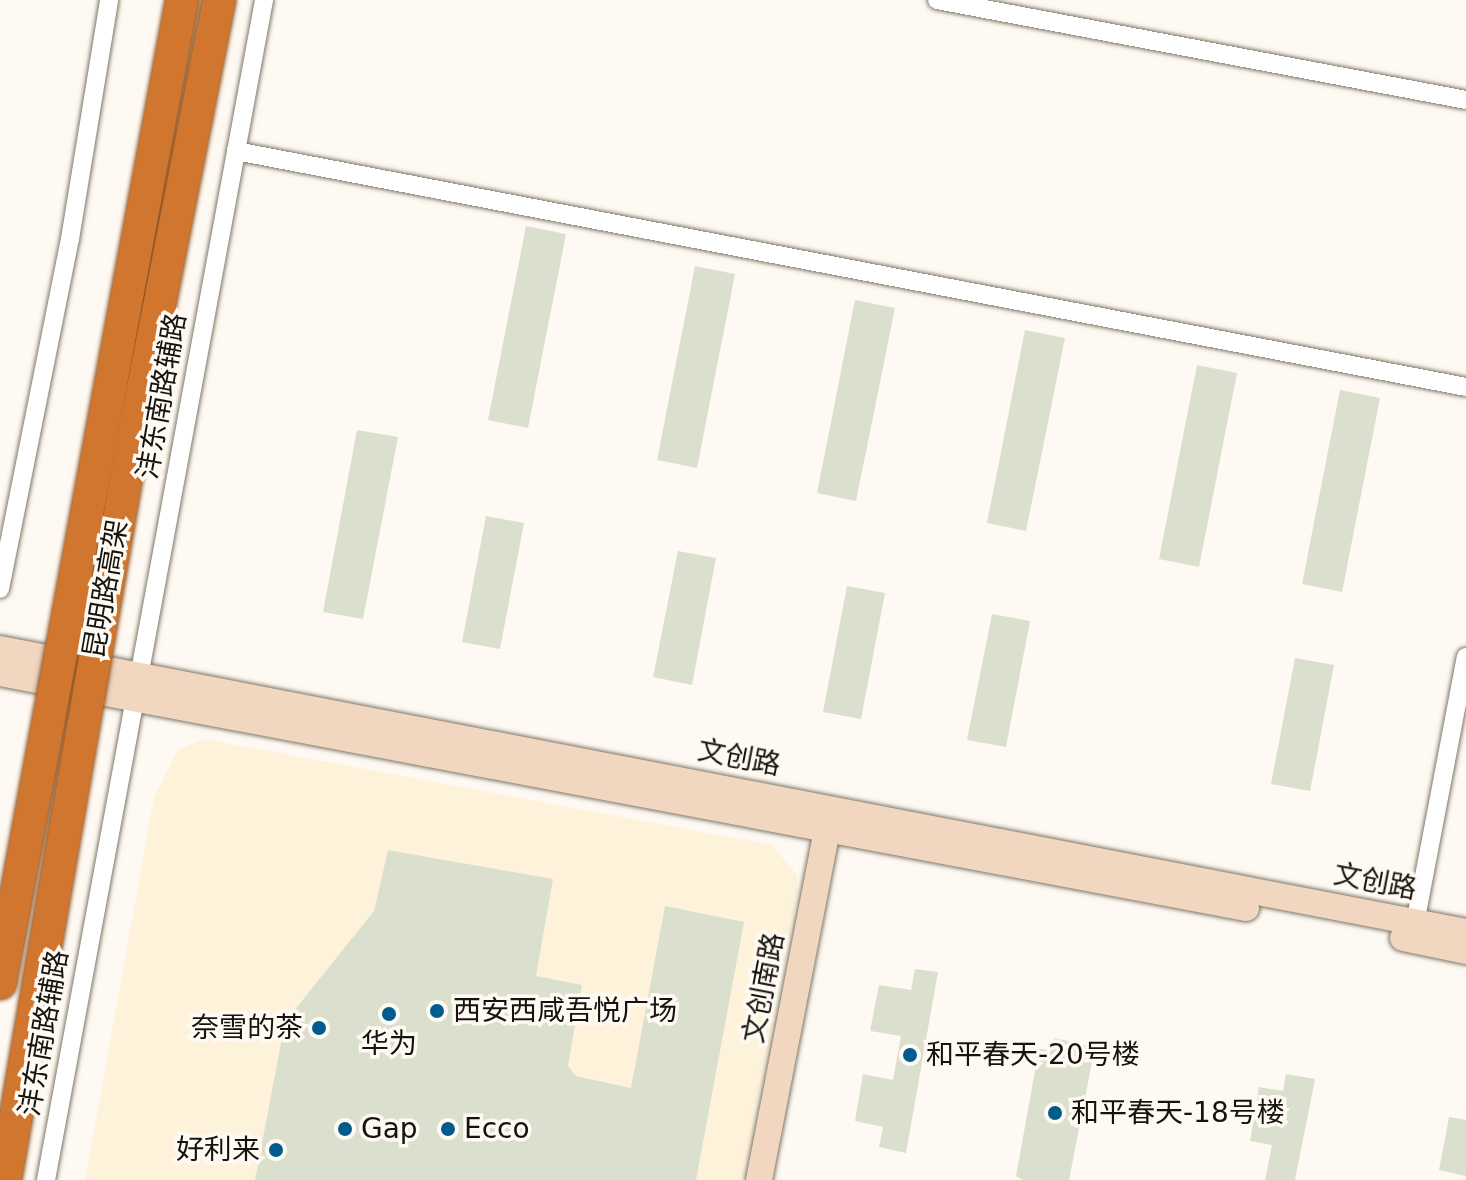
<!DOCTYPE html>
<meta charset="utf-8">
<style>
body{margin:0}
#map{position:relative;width:1466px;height:1180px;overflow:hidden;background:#fefaf3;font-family:"DejaVu Sans","Noto Sans SC",sans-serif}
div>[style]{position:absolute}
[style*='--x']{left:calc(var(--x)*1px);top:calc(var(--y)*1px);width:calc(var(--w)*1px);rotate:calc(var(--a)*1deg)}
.built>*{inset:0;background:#fef3da}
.building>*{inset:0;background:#dbdfcd}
.roads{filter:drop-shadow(0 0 2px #7f7768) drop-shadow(0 0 2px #7f7768)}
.street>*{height:18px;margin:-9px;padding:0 9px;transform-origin:9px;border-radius:9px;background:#fff}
.secondary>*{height:26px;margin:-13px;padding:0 13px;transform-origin:13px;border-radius:13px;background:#f1d6c0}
.bridges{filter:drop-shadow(0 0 2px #8f5322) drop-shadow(0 0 2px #8f5322)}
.highway-bridge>*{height:32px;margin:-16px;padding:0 16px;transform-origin:16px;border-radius:16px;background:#d1762e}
.dots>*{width:22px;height:22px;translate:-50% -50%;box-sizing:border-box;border:4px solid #fefaf3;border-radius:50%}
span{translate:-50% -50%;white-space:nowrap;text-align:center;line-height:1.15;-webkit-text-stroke:7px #fefaf3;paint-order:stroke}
.street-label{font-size:28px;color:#15130d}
.poi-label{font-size:28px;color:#15130d}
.left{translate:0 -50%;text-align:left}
.right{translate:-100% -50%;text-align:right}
</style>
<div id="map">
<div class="built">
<i style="clip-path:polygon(205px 739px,772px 845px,797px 875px,798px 893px,743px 1180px,85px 1180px,154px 797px,178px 750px)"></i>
</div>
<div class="building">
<i style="clip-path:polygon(526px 226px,566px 234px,528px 428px,488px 420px)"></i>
<i style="clip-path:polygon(695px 266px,735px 274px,697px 468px,657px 460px)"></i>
<i style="clip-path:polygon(855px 300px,895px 308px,856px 501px,817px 493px)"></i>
<i style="clip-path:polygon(1025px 330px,1065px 338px,1026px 531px,987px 523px)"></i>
<i style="clip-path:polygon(1197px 365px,1237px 373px,1199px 567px,1159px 559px)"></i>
<i style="clip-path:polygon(1340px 390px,1380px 398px,1342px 592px,1302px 584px)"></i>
<i style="clip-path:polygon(357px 430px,398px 437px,363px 619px,323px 612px)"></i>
<i style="clip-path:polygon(486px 516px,524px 523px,500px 649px,462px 642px)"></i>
<i style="clip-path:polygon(678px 551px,716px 558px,692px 685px,653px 677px)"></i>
<i style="clip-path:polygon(847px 586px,885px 593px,861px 719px,823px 712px)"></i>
<i style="clip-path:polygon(992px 614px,1030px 621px,1006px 747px,967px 740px)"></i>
<i style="clip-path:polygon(1295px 658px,1334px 665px,1310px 791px,1271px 784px)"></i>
<i style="clip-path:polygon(388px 850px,553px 879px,536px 976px,582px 985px,568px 1066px,576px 1076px,631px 1088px,665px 906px,744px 922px,696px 1180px,255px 1180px,285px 1022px,374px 911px)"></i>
<i style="clip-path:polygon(915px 969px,938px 972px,906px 1153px,879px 1147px,883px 1127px,855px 1121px,863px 1074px,893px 1080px,901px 1036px,870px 1031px,879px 985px,911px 990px)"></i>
<i style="clip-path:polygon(1054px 1038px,1095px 1047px,1069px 1180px,1023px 1180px,1016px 1176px,1039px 1049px,1052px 1050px)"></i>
<i style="clip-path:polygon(1286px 1074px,1315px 1079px,1295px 1180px,1265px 1180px,1272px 1145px,1250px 1141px,1259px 1087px,1283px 1091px)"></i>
<i style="clip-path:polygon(1449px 1117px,1466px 1120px,1466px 1176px,1439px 1170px)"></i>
</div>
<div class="roads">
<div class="street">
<i style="--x:937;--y:0;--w:538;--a:10.7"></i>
<i style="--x:236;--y:151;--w:1252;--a:10.86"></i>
<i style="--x:0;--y:589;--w:357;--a:-78.7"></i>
<i style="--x:70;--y:239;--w:242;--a:-80.7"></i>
<i style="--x:1413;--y:934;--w:282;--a:-79.2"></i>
<i style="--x:46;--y:1180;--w:1200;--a:-79.53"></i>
</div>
<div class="secondary">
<i style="--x:0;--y:649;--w:1493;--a:10.93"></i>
<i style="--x:0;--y:673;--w:1268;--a:10.68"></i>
<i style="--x:1403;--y:938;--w:64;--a:11.7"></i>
<i style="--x:759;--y:1180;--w:373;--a:-79"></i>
</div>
</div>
<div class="bridges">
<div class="highway-bridge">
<i style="--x:0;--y:983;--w:1000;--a:-79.51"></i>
<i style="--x:5;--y:1180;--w:742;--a:-80.22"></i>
<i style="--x:131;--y:449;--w:458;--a:-78.9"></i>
</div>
</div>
<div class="dots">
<i style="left:437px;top:1011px;background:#005c8d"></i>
<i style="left:389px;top:1014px;background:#005c8d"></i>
<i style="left:319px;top:1028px;background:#005c8d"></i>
<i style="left:910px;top:1055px;background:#005c8d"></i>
<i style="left:1055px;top:1113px;background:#005c8d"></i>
<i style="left:345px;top:1129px;background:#005c8d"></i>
<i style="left:448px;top:1129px;background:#005c8d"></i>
<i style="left:276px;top:1150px;background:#005c8d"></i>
</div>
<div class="street-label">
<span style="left:162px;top:396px;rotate:-80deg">沣东南路辅路</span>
<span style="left:106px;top:589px;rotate:-80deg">昆明路高架</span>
<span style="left:739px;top:758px;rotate:11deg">文创路</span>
<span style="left:1375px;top:882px;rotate:11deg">文创路</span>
<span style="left:764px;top:988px;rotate:-79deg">文创南路</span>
<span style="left:44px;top:1033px;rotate:-80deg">沣东南路辅路</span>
</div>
<div class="poi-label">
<span class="left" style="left:453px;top:1011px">西安西咸吾悦广场</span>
<span class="right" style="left:303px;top:1028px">奈雪的茶</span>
<span style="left:389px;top:1044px">华为</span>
<span class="left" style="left:926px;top:1055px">和平春天-20号楼</span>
<span class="left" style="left:1071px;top:1113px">和平春天-18号楼</span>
<span class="left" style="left:361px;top:1129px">Gap</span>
<span class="left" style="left:464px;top:1129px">Ecco</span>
<span class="right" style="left:260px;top:1150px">好利来</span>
</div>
</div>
